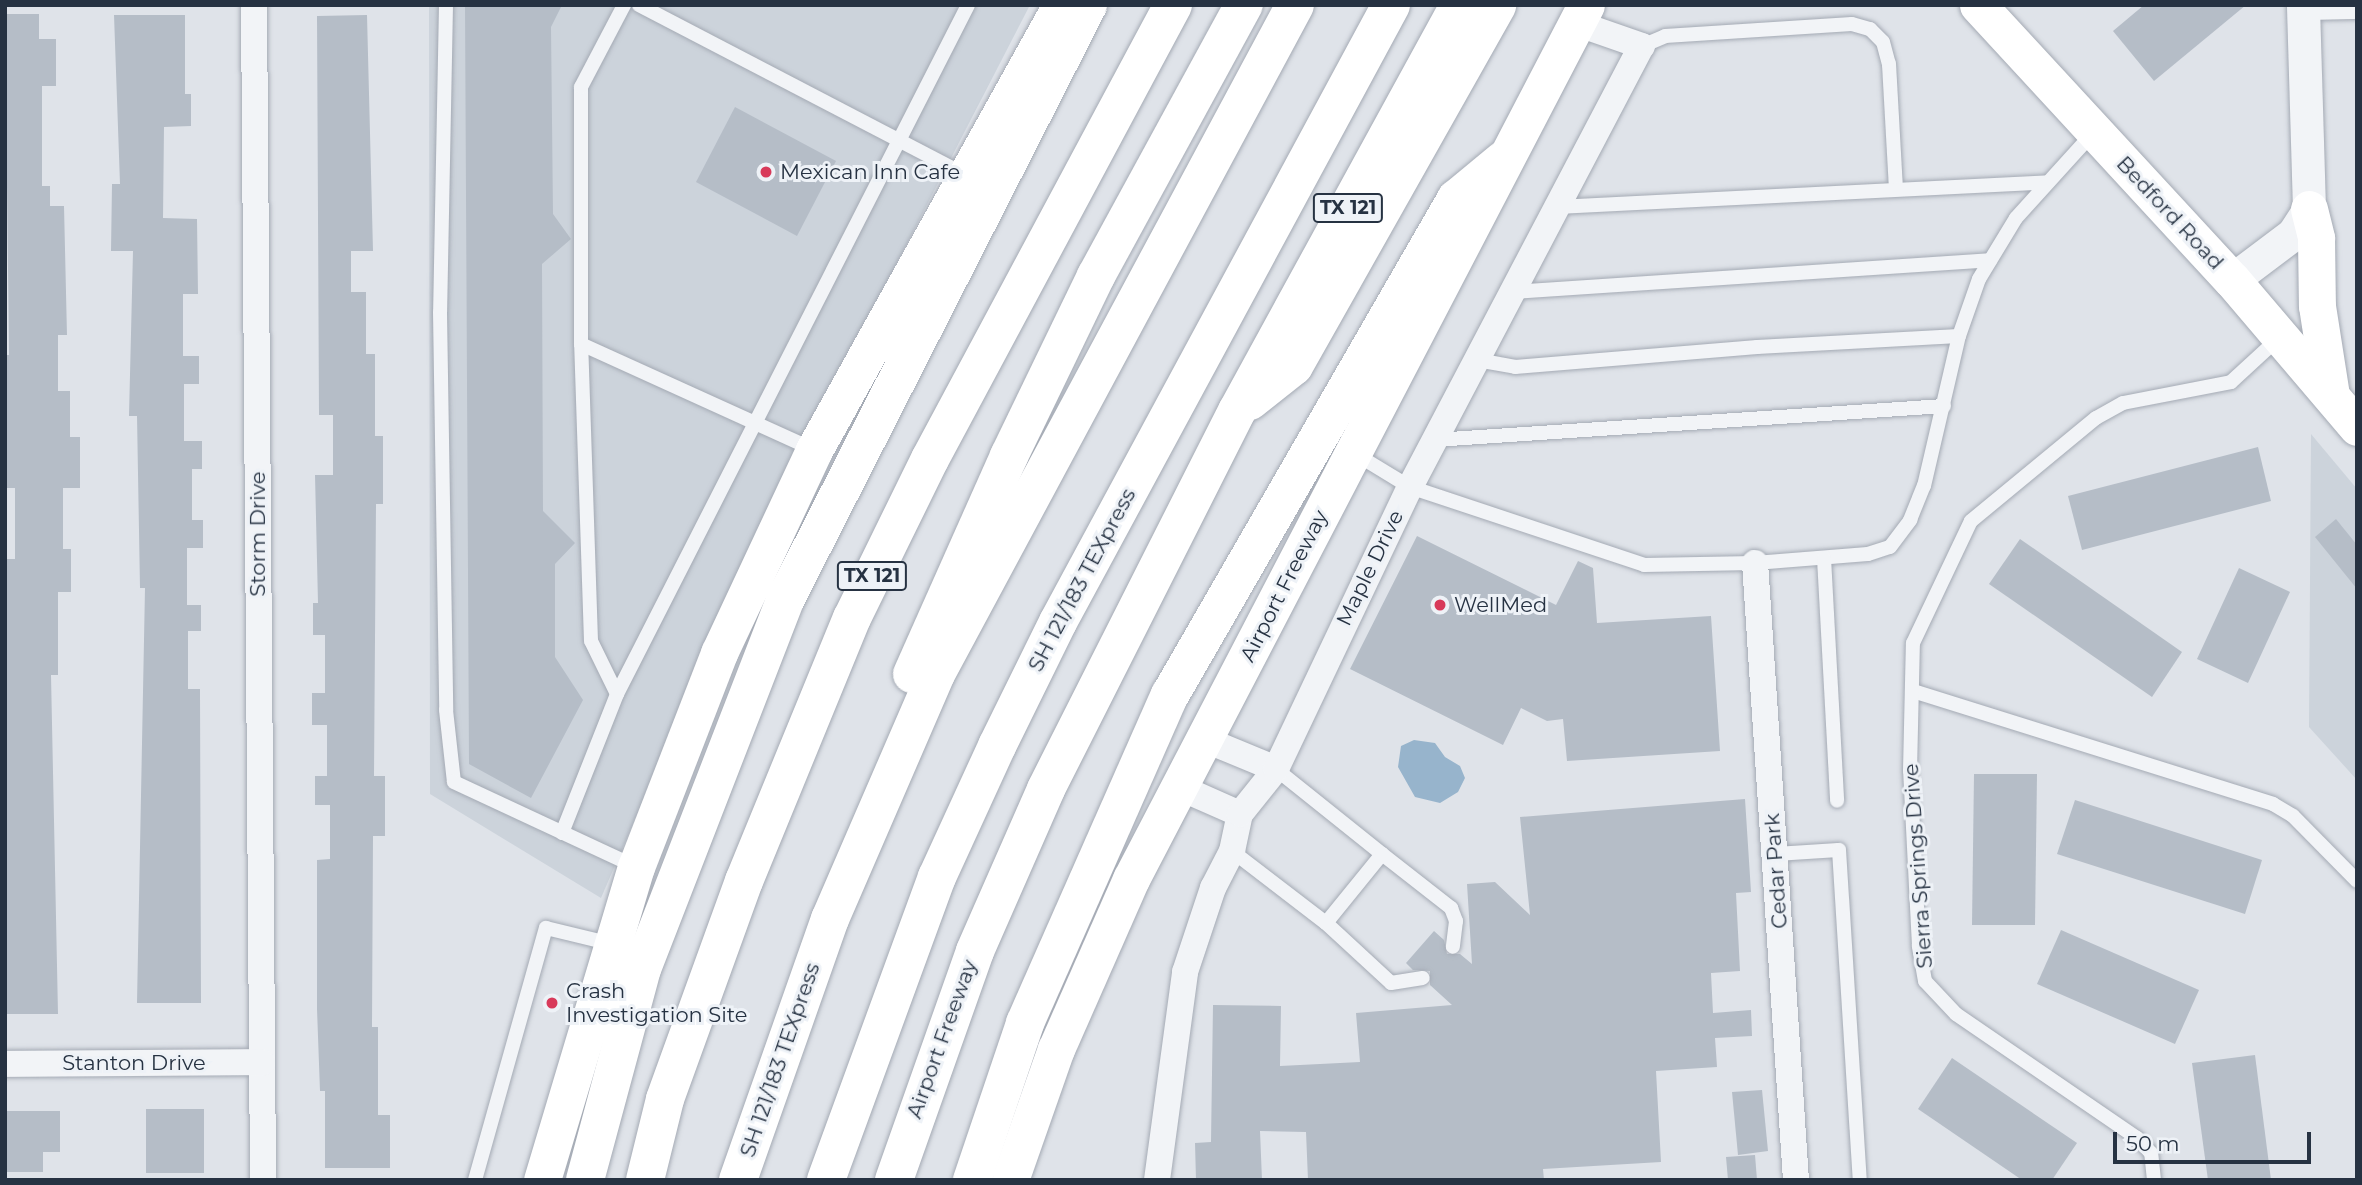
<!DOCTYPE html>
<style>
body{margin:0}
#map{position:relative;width:2362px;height:1185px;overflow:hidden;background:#dfe3e9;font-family:Montserrat,sans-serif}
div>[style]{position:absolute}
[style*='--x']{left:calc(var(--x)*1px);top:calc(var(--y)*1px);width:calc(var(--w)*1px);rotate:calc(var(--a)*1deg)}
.built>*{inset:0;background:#ccd3db}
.water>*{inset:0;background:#97b4cc}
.building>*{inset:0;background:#b5bdc7}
.roads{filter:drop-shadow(0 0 2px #a4aab4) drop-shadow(0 0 2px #a4aab4)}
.service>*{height:14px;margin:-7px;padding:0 7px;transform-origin:7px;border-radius:7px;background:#f2f4f7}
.minor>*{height:26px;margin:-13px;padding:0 13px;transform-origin:13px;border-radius:13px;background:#f2f4f7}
.tertiary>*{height:33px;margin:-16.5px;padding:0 16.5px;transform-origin:16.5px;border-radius:16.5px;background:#f2f4f7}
.secondary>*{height:37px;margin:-18.5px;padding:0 18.5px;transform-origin:18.5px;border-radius:18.5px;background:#fff}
.motorway>*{height:38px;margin:-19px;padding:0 19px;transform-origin:19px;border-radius:19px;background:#fff}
.dots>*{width:19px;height:19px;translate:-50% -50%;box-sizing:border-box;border:4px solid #eef2f7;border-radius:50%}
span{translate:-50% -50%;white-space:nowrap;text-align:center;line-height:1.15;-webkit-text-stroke:6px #eef2f7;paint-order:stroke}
.shield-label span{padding:2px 5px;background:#eef2f7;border:2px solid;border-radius:5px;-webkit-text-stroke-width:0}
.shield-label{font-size:19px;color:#263242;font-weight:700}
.poi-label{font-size:21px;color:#263242}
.left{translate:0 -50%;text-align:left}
.street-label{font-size:21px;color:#263242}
.frame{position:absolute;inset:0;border:7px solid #263242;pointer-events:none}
.scale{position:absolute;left:2113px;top:1132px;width:198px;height:32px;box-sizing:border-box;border:4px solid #263242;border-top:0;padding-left:9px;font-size:21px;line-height:24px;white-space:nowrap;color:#263242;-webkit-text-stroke:5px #eef2f7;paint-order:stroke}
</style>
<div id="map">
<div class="built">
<i style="clip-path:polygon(429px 5px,1030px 5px,760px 528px,601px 898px,430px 794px)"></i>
<i style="clip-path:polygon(2311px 434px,2357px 489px,2357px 780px,2309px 727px)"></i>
</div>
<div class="water">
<i style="clip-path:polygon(1414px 740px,1435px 743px,1445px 757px,1460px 766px,1465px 778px,1458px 792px,1440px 803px,1415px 797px,1398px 767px,1401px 746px)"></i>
</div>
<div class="building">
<i style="clip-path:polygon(465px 5px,562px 5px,551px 27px,553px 214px,571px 239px,542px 264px,543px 511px,575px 543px,555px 564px,555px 657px,583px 700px,531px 798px,469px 764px)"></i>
<i style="clip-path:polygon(2144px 5px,2246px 5px,2154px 81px,2113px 31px)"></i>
<i style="clip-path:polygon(5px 14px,39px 14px,39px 39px,56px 39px,56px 86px,42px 86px,42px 186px,50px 186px,50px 206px,64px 206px,67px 335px,58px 335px,58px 391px,70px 391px,70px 437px,80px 437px,80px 488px,63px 488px,63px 549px,71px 549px,71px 592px,58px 592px,58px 675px,51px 675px,58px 1014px,5px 1014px,5px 559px,15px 559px,15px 488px,5px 488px,5px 355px,9px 355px)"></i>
<i style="clip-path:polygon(114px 15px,185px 15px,185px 94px,191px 94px,191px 126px,164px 127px,163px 218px,197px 219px,198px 294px,183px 294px,183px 356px,199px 356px,199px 384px,184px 384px,184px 441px,202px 441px,202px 469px,192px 469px,192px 520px,203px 520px,203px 548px,187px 548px,187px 605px,201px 605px,201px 631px,188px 631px,188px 689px,200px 689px,201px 1003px,137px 1003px,145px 588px,140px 588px,137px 416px,129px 416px,133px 251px,111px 251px,112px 184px,120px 184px)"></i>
<i style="clip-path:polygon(367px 15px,373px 251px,351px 251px,351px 292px,366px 292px,366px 354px,375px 354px,375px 436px,383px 436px,383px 504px,376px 504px,374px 776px,385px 776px,385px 836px,373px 836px,372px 1027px,378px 1027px,378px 1115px,390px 1115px,390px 1168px,325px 1168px,325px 1091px,320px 1091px,317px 1009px,317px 860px,330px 859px,330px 805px,315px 805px,315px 776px,327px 776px,327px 725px,312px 725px,312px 693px,325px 693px,325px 635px,313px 635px,313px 603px,318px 603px,315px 475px,333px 475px,333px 415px,319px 415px,317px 16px)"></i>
<i style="clip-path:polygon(735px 107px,836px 161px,797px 236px,696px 182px)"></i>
<i style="clip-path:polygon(2258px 447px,2271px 501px,2082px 550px,2068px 496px)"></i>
<i style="clip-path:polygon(2336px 519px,2357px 545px,2357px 589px,2315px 537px)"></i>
<i style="clip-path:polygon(1417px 536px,1556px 605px,1578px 561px,1593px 568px,1597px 623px,1711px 616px,1720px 751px,1567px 761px,1563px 719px,1547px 721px,1521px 708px,1503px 745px,1350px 669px)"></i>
<i style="clip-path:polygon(2020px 539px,2182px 652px,2152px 697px,1989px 584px)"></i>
<i style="clip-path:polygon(2239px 568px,2290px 592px,2248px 683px,2197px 659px)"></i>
<i style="clip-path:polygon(1974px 774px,2037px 774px,2035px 925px,1972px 925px)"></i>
<i style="clip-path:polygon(1745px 799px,1751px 892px,1736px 893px,1740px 971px,1711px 973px,1713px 1013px,1751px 1010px,1752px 1036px,1715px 1038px,1717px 1067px,1656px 1071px,1661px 1162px,1543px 1169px,1544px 1180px,1308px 1180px,1306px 1132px,1260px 1131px,1262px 1180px,1196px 1180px,1195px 1143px,1211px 1142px,1213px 1005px,1281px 1006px,1280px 1066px,1360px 1062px,1356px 1013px,1452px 1005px,1430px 985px,1430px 971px,1413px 970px,1406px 963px,1434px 931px,1444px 940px,1447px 954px,1460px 954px,1472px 964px,1467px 884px,1495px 882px,1530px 915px,1520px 817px)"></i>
<i style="clip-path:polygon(2075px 800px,2262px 860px,2245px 914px,2057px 854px)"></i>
<i style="clip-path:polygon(2061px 930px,2199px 990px,2175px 1044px,2037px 984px)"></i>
<i style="clip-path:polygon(2255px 1055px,2271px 1180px,2208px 1180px,2192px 1063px)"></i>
<i style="clip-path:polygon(1952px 1058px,2077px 1143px,2052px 1180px,2022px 1180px,1918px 1109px)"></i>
<i style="clip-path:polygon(1762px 1090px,1768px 1151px,1738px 1155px,1732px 1092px)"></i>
<i style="clip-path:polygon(146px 1109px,204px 1109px,204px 1173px,146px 1173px)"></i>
<i style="clip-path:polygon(5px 1111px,60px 1111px,60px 1152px,43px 1152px,43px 1172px,5px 1172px)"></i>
<i style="clip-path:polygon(1755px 1155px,1757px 1180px,1728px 1180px,1726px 1157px)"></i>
</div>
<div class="roads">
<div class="service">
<i style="--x:446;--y:5;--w:307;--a:91.1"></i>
<i style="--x:440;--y:312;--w:398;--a:89.1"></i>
<i style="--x:446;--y:710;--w:72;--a:83.7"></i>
<i style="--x:454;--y:782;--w:201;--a:25"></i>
<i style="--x:639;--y:5;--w:369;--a:27.5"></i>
<i style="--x:2303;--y:13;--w:54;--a:-1.1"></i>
<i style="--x:1642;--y:46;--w:25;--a:-23"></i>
<i style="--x:1665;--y:36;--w:187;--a:-3.7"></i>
<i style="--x:1852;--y:24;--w:19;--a:16"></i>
<i style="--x:1870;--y:29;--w:18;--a:45"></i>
<i style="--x:1883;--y:42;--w:23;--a:75"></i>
<i style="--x:1889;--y:64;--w:125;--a:86.8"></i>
<i style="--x:1559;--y:207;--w:489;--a:-2.9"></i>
<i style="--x:1512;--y:292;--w:479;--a:-3.8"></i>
<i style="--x:581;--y:344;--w:255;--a:24.4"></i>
<i style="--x:1477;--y:360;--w:39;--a:10"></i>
<i style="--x:1515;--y:367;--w:243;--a:-4.7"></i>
<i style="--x:1757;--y:347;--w:202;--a:-3.1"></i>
<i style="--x:1435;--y:440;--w:510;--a:-3.82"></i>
<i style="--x:1354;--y:453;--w:66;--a:31.3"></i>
<i style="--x:1410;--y:487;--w:247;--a:18.4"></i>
<i style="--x:1644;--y:565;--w:111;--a:-1"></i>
<i style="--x:1755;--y:563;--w:113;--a:-4.6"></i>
<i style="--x:1868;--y:554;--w:23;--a:-18"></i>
<i style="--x:1890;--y:547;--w:34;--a:-53"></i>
<i style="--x:1910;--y:520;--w:37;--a:-68"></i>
<i style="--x:1924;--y:486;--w:154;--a:-76.9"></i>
<i style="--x:1959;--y:336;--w:60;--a:-70.7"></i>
<i style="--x:1979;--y:279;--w:71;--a:-58.8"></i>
<i style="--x:2016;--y:218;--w:116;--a:-47.8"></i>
<i style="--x:1824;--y:558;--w:243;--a:86.9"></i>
<i style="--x:1913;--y:691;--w:377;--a:17.4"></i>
<i style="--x:2273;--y:804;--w:23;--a:31"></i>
<i style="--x:2293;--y:816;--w:91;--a:45.4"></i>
<i style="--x:617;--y:694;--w:773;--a:-63"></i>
<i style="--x:562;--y:833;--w:149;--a:-68.4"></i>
<i style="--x:617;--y:694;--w:59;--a:-116.1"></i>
<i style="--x:591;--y:641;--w:297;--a:-91.9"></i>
<i style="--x:581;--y:344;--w:257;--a:-90"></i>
<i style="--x:581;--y:87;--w:93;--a:-62.3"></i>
<i style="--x:1232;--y:851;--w:118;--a:37.5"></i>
<i style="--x:1326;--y:923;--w:89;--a:-50.9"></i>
<i style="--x:1382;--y:854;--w:136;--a:-141.3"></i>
<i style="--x:1382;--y:854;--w:88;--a:38"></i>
<i style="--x:1451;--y:908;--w:14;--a:69"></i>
<i style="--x:1456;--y:921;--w:26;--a:97"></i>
<i style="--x:1775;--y:854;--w:64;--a:-3.6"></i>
<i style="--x:1839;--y:850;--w:331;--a:86.4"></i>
<i style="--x:1326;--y:923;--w:88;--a:42.7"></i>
<i style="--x:1391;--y:983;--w:32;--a:-9"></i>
<i style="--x:475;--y:1180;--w:262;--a:-74.3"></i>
<i style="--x:546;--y:928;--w:68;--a:13.6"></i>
<i style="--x:2154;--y:1180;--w:27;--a:-96"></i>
<i style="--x:2151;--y:1153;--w:21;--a:-133"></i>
<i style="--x:2137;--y:1138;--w:219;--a:-145.6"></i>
<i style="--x:1956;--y:1014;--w:45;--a:-133.2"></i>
<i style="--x:1925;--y:981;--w:36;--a:-100"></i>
<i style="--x:1919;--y:946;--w:175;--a:-92.9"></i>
<i style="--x:1910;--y:771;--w:128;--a:-88.7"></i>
<i style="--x:1913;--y:643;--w:135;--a:-64.6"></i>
<i style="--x:1971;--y:521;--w:162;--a:-39.5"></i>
<i style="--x:2096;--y:418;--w:31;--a:-29"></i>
<i style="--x:2123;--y:403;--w:110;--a:-11"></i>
<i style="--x:2231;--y:382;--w:67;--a:-42.6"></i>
</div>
<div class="minor">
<i style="--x:254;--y:5;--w:1175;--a:89.56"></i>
<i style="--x:1755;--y:563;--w:618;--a:86.2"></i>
<i style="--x:1206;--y:740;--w:76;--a:22.5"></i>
<i style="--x:1181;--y:788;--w:64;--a:23.8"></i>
<i style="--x:5;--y:1064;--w:257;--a:-0.4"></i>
<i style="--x:1157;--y:1180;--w:210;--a:-82.3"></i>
<i style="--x:1185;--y:972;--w:89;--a:-71.6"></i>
<i style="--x:1213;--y:888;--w:42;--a:-62.8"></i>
<i style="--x:1232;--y:851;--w:38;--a:-78"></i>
<i style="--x:1240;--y:814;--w:58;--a:-51.3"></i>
<i style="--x:1276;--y:769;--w:312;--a:-64.6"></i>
<i style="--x:1410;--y:487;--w:498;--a:-62.3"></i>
<i style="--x:1642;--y:46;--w:70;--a:-160.8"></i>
</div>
<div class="tertiary">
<i style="--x:2232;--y:280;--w:76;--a:-37"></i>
<i style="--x:2293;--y:234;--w:30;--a:-57"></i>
<i style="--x:2309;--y:209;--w:204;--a:-91.7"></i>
</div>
<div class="secondary">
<i style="--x:1978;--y:5;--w:374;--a:47.3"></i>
<i style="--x:2232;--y:280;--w:193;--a:49.6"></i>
<i style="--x:2309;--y:209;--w:30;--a:76"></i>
<i style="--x:2316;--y:238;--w:68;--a:89.2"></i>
<i style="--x:2317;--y:306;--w:90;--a:81.1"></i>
<i style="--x:542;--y:1180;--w:327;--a:-73.3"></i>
<i style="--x:636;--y:867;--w:230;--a:-68.8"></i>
<i style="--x:719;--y:653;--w:224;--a:-64.9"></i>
<i style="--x:814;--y:450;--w:509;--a:-60.97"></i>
<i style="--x:1010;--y:1180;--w:139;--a:-70.7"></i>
<i style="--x:1056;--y:1049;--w:186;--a:-66.2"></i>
<i style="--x:1131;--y:879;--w:985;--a:-62.5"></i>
</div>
<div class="motorway">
<i style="--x:1250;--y:401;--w:56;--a:-38.5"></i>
<i style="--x:1294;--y:366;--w:414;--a:-60.6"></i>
<i style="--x:912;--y:674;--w:239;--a:-66"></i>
<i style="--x:1009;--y:456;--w:200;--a:-64.2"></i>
<i style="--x:1096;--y:276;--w:309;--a:-61.4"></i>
<i style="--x:585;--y:1180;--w:219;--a:-74.9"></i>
<i style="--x:642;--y:969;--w:394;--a:-68.8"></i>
<i style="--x:784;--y:602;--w:670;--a:-63.01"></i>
<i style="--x:645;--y:1180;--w:83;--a:-76.1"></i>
<i style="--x:665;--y:1099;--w:232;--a:-70.1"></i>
<i style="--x:744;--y:881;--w:284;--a:-67.7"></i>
<i style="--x:852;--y:618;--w:177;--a:-63.9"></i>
<i style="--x:930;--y:459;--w:515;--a:-61.84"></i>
<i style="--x:738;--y:1180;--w:277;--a:-70.6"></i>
<i style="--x:830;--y:919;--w:267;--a:-66.6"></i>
<i style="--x:936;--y:674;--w:759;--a:-61.78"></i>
<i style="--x:826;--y:1180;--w:323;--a:-69.9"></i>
<i style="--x:937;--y:877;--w:144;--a:-65.4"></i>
<i style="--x:997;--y:746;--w:138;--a:-63.8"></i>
<i style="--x:1058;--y:622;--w:701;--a:-61.64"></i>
<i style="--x:894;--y:1180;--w:243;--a:-70.5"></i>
<i style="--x:975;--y:951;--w:177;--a:-66.3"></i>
<i style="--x:1046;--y:789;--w:424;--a:-63.2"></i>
<i style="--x:1237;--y:411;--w:463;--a:-61.3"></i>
<i style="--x:972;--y:1180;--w:166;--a:-71.3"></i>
<i style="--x:1025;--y:1023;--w:359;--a:-66.2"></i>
<i style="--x:1170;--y:695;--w:573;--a:-60.03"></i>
<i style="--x:1456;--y:199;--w:60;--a:-39.6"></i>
</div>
</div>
<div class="dots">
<i style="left:766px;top:172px;background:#d83a5a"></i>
<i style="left:1440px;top:605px;background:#d83a5a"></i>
<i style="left:552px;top:1003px;background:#d83a5a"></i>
</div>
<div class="shield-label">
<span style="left:1348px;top:208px">TX 121</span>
<span style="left:872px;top:576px">TX 121</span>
</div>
<div class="poi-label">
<span class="left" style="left:780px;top:172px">Mexican Inn Cafe</span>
<span class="left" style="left:1454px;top:605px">WellMed</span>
<span class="left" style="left:566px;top:1003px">Crash<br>Investigation Site</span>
</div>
<div class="street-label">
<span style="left:2170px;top:213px;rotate:47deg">Bedford Road</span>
<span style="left:258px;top:534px;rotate:-90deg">Storm Drive</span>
<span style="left:1370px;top:568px;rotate:-64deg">Maple Drive</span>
<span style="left:1082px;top:580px;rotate:-62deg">SH 121/183 TEXpress</span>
<span style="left:1284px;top:586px;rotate:-63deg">Airport Freeway</span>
<span style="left:1918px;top:866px;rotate:-94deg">Sierra Springs Drive</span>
<span style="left:1776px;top:871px;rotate:-94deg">Cedar Park</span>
<span style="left:942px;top:1039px;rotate:-70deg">Airport Freeway</span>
<span style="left:780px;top:1060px;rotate:-71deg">SH 121/183 TEXpress</span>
<span style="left:134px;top:1063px">Stanton Drive</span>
</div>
<div class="frame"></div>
<div class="scale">50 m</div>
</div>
